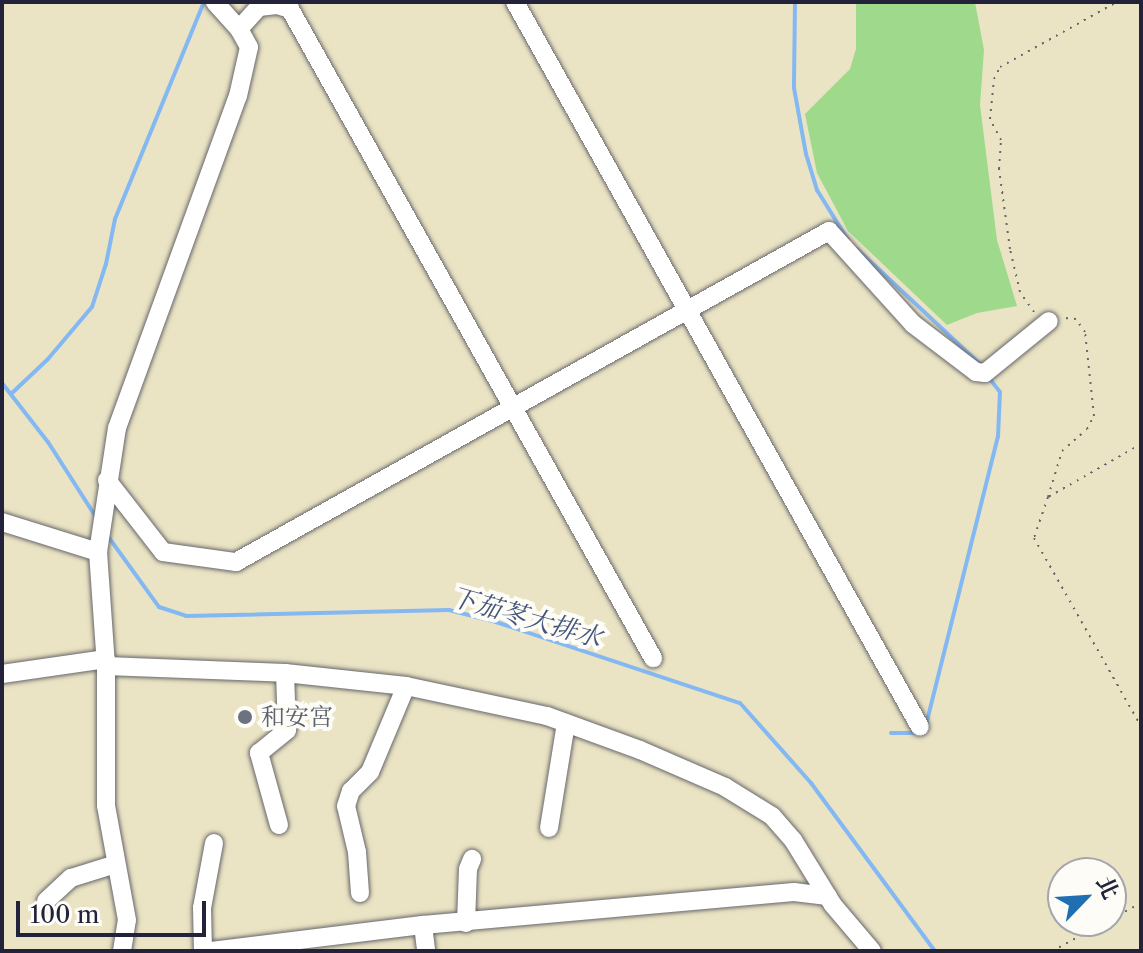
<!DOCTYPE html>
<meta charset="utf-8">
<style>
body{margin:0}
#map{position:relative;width:1143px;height:953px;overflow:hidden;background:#eae4c4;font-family:"Libre Caslon Text","Noto Serif TC",serif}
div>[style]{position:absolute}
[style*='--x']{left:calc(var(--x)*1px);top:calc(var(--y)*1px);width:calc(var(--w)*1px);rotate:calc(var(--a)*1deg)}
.green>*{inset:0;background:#9ed98c}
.stream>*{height:4px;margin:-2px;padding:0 2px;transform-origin:2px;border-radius:2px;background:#84b8f2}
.path>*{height:2px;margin-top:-1px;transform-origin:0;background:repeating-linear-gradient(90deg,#68666b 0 2px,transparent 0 8px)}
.roads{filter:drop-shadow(0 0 2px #68666b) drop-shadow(0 0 2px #68666b)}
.minor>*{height:18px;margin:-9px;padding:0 9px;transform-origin:9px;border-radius:9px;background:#fff}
.dots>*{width:22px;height:22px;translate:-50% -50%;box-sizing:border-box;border:4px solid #fdfcf7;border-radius:50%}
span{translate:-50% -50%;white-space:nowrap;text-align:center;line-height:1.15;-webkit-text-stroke:8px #fdfcf7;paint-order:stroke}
.worship-label{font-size:24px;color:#5b616d}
.left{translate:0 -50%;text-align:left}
.water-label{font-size:26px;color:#44567b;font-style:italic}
.frame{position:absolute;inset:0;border:4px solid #22223b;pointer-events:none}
.north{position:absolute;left:1047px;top:857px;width:80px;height:80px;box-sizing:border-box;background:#fdfcf7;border:2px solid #a5a5ac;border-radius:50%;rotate:65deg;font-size:22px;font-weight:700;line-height:32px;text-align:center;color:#22223b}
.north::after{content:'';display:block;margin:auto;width:28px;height:36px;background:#1f6fb2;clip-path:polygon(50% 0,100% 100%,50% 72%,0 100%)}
.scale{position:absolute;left:16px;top:901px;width:190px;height:36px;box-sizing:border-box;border:4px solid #22223b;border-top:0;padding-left:10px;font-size:24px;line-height:28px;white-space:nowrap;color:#22223b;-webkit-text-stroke:6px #fdfcf7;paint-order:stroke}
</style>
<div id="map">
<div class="green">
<i style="clip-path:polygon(856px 2px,975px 2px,984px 50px,980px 105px,997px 240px,1017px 306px,977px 313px,947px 325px,848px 231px,817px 173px,805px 114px,850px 69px,856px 49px)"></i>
</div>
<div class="stream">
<i style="--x:795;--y:2;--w:86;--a:90.7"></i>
<i style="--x:794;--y:88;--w:67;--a:79.7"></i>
<i style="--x:806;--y:154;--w:38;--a:73"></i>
<i style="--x:817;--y:190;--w:59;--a:58.2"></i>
<i style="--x:857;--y:249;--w:170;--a:43.1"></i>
<i style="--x:2;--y:383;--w:75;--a:52.1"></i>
<i style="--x:48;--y:442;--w:89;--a:57.4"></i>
<i style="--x:11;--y:394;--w:51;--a:-43.4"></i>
<i style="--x:48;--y:359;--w:68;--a:-49.8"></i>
<i style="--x:92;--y:307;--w:45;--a:-72"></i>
<i style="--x:106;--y:264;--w:46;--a:-78.7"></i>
<i style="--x:115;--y:219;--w:235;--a:-67.7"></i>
<i style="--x:107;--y:535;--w:89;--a:54.2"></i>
<i style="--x:159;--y:607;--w:28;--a:18"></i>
<i style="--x:186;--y:616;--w:263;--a:-1.3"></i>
<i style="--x:449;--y:610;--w:49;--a:14.3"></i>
<i style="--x:496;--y:622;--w:257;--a:18.4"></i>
<i style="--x:740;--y:703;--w:107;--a:48.4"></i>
<i style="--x:811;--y:783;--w:209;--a:53.6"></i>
<i style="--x:926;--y:725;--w:297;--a:-76"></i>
<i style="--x:998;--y:437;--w:45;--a:-87.5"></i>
<i style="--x:1000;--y:392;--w:16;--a:-128"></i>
<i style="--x:891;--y:733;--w:28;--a:0"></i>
</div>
<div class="path">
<i style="--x:1034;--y:312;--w:24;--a:-125"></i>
<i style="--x:1020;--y:292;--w:44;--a:-103.1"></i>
<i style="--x:1010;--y:249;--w:81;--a:-97.8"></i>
<i style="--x:999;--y:169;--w:29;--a:-86"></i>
<i style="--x:1001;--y:140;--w:24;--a:-118"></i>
<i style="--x:990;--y:119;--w:40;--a:-84.3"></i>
<i style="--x:994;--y:79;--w:13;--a:-63"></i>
<i style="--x:1000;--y:67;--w:134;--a:-29.1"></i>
<i style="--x:1141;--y:444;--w:107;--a:150.3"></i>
<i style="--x:1048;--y:497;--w:43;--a:108.9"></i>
<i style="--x:1034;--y:538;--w:216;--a:60.4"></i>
<i style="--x:1048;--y:497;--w:48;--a:-73.1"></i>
<i style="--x:1062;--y:451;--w:33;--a:-41"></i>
<i style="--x:1087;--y:429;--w:15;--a:-62"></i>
<i style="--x:1094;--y:416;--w:84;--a:-96.1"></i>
<i style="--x:1085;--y:332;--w:16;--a:-125"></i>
<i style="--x:1076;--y:319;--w:11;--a:-175"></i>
<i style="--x:1111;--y:919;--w:34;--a:-28"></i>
<i style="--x:1052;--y:951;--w:64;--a:-28.2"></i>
</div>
<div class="roads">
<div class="minor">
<i style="--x:515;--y:2;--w:830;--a:60.81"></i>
<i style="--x:239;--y:29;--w:30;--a:-48"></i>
<i style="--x:259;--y:7;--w:18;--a:-6"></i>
<i style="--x:277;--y:5;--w:14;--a:17"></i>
<i style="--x:290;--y:9;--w:744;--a:60.78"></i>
<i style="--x:107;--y:480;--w:91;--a:52.1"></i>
<i style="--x:163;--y:552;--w:74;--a:7.8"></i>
<i style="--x:236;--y:562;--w:679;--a:-29.17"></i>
<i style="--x:829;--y:231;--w:125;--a:47.9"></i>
<i style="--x:913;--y:324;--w:79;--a:37.3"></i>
<i style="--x:976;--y:372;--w:9;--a:6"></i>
<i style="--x:985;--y:373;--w:82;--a:-39.1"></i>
<i style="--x:2;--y:522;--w:101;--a:17.4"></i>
<i style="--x:106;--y:666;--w:179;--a:2.2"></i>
<i style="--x:285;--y:673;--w:122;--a:6.1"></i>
<i style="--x:406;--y:686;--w:144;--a:12"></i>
<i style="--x:547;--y:716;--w:99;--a:20.1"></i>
<i style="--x:640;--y:750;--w:93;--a:23.5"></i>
<i style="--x:725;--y:787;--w:55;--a:31.7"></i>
<i style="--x:772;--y:816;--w:32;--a:49"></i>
<i style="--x:793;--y:840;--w:76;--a:58.4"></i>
<i style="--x:833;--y:905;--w:60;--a:49.7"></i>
<i style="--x:2;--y:674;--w:105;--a:-8.2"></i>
<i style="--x:279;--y:825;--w:75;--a:-105.5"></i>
<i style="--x:259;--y:753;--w:36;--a:-39"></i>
<i style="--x:287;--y:730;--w:57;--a:-92"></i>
<i style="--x:549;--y:828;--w:106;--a:-80.8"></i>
<i style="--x:360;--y:893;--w:41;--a:-94.2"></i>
<i style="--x:357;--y:852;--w:47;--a:-103.4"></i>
<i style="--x:346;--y:806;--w:16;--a:-72"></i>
<i style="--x:351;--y:791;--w:27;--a:-45"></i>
<i style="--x:370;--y:772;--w:93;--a:-67.3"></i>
<i style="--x:46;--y:901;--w:34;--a:-43"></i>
<i style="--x:71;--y:878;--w:47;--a:-17.3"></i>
<i style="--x:466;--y:923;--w:54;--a:-87.9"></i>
<i style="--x:468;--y:869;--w:11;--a:-68"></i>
<i style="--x:423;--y:925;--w:26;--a:83"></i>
<i style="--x:122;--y:951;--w:31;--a:-81"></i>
<i style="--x:127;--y:920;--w:116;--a:-100.4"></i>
<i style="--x:106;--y:806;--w:140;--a:-90"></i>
<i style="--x:106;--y:666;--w:114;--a:-94"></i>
<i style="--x:98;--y:552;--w:125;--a:-81.3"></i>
<i style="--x:117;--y:428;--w:353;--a:-70"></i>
<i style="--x:238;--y:96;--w:50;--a:-77.3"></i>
<i style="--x:249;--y:47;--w:21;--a:-119"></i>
<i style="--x:239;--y:29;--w:36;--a:-132"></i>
<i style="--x:203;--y:951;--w:43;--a:-91.3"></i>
<i style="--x:202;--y:908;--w:66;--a:-79.5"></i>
<i style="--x:210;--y:951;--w:215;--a:-7"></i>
<i style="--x:423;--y:925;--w:372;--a:-5.1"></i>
<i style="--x:794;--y:892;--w:34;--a:7"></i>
</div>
</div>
<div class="dots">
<i style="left:245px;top:717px;background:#6b7280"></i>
</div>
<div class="worship-label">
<span class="left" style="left:261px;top:717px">和安宮</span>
</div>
<div class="water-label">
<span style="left:526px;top:618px;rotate:16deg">下茄苳大排水</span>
</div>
<div class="frame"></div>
<div class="north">北</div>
<div class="scale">100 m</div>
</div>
